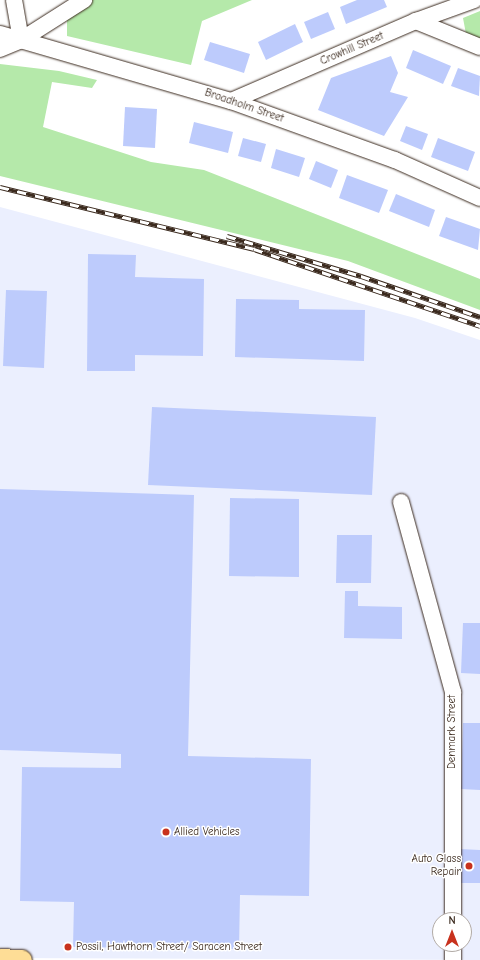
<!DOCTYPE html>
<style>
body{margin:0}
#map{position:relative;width:480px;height:960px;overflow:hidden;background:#fff;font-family:"Comic Neue",sans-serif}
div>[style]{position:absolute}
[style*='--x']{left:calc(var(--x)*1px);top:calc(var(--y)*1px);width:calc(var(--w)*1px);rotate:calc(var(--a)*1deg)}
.built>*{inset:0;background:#ebeffe}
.green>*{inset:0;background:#b5e9aa}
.building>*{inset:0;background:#bdcbfc}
.roads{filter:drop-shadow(0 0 1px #3b2a1e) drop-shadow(0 0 1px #3b2a1e)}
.minor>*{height:16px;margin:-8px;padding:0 8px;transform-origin:8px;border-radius:8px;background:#fff}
.major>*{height:20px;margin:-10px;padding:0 10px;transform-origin:10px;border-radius:10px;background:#fedd96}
.rail>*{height:4.5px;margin-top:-2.25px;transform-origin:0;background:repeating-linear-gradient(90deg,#fff 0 9px,#3b2a1e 0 18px);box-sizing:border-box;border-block:1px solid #3b2a1e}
.dots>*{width:11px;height:11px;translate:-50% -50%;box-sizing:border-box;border:2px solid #fff;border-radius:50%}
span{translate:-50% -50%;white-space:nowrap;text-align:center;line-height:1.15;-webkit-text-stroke:3px #fff;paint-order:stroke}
.street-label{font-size:11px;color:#3b2a1e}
.poi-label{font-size:11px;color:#3b2a1e}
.left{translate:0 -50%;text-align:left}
.right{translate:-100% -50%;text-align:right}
.north{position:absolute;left:432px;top:912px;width:40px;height:40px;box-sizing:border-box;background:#fff;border:1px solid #b1aaa5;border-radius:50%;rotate:0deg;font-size:11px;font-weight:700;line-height:16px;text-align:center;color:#3b2a1e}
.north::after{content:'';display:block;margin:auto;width:14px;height:18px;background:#c8321e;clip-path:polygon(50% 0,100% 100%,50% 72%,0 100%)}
</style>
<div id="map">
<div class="built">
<i style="clip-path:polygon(evenodd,0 207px,415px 318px,480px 340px,480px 960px,0 958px,0 207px,440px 920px,464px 920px,464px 944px,440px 944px,440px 920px)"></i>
</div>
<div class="green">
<i style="clip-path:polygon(90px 0,252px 0,202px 21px,191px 65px,67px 36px,67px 16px)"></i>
<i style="clip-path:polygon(480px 11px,480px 39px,466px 34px,463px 18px)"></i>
<i style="clip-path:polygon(0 64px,59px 71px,97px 80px,92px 88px,52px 82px,43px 127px,151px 162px,204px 170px,480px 279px,480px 310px,348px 261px,0 176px)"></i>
</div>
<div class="building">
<i style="clip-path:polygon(357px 0,384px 0,387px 7px,346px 24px,340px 7px)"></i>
<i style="clip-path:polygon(328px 12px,335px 29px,311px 39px,304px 22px)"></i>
<i style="clip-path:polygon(295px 24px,303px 42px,266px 60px,258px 42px)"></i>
<i style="clip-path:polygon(210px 42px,250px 54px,244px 73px,204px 60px)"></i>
<i style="clip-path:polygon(413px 50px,451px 66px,443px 84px,406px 68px)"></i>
<i style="clip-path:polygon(391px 56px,398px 73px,390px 92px,408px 97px,384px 136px,318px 110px,331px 78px)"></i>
<i style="clip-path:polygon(458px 68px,480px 76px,479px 96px,451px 86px)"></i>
<i style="clip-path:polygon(125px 107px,157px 109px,155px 148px,123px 146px)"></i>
<i style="clip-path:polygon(194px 122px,233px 132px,228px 153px,189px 143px)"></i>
<i style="clip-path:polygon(406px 126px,428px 134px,422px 150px,400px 141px)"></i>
<i style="clip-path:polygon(243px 138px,266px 144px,261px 162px,238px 156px)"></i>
<i style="clip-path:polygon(438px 138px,475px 152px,468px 171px,431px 157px)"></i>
<i style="clip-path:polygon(276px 149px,305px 158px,299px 177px,271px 168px)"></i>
<i style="clip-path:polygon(316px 161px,338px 170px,331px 188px,309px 179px)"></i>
<i style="clip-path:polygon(347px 175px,388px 190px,379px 213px,339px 198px)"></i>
<i style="clip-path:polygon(396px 194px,435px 210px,429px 227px,389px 211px)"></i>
<i style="clip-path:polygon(446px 217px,480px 229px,478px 250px,439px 236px)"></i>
<i style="clip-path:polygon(88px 254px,136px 255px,135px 277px,204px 279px,203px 356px,135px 355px,135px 371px,87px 371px)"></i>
<i style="clip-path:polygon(6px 290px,47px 291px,44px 368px,3px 366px)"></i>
<i style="clip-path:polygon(236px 299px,299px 300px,299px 309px,365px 310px,364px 361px,235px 357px)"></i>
<i style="clip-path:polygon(152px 407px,376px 417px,372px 495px,148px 485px)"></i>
<i style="clip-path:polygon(0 489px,194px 495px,188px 756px,311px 759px,309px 896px,240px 895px,239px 949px,73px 947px,74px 902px,20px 901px,22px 767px,121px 768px,121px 754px,0 750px)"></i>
<i style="clip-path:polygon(230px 498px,299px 499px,299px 577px,229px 576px)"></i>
<i style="clip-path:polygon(337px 535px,372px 535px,371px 583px,336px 583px)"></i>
<i style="clip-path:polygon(345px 591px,358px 591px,358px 606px,402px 607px,402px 639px,344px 638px)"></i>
<i style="clip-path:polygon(463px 623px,480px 623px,480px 674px,461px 673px)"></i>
<i style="clip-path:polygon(463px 723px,480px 723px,480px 790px,461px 789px)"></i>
<i style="clip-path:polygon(459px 849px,480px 850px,480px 883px,458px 883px)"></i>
</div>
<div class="roads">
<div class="minor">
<i style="--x:14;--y:0;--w:41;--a:80.1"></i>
<i style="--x:416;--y:21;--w:69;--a:22.1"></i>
<i style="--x:0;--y:34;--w:241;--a:16.2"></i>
<i style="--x:231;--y:101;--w:174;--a:19.8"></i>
<i style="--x:395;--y:160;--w:93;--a:24.1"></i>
<i style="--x:0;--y:49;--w:23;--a:-23"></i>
<i style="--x:21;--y:40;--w:75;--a:-32.4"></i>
<i style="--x:231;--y:101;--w:202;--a:-23.4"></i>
<i style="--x:416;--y:21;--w:62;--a:-19.9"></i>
<i style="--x:401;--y:502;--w:197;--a:74.7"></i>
<i style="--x:453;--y:692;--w:228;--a:90"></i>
<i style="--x:453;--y:944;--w:16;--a:90"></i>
</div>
<div class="major">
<i style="--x:0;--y:959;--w:22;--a:3"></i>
</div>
</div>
<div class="rail">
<i style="--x:0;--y:187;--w:261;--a:13.7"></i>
<i style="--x:254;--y:249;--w:239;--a:18.8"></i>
<i style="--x:227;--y:236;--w:140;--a:16.6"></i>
<i style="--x:361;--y:276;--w:126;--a:19"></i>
</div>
<div class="dots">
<i style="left:166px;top:832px;background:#c8321e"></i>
<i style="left:469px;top:866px;background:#c8321e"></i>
<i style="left:68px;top:947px;background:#c8321e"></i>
</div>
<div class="street-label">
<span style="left:352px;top:49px;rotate:-23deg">Crowhill Street</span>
<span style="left:244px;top:106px;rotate:19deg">Broadholm Street</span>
<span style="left:452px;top:732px;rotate:-90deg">Denmark Street</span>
</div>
<div class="poi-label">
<span class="left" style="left:174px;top:832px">Allied Vehicles</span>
<span class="right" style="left:461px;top:866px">Auto Glass<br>Repair</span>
<span class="left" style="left:76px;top:947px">Possil, Hawthorn Street/ Saracen Street</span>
</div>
<div class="north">N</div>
</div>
